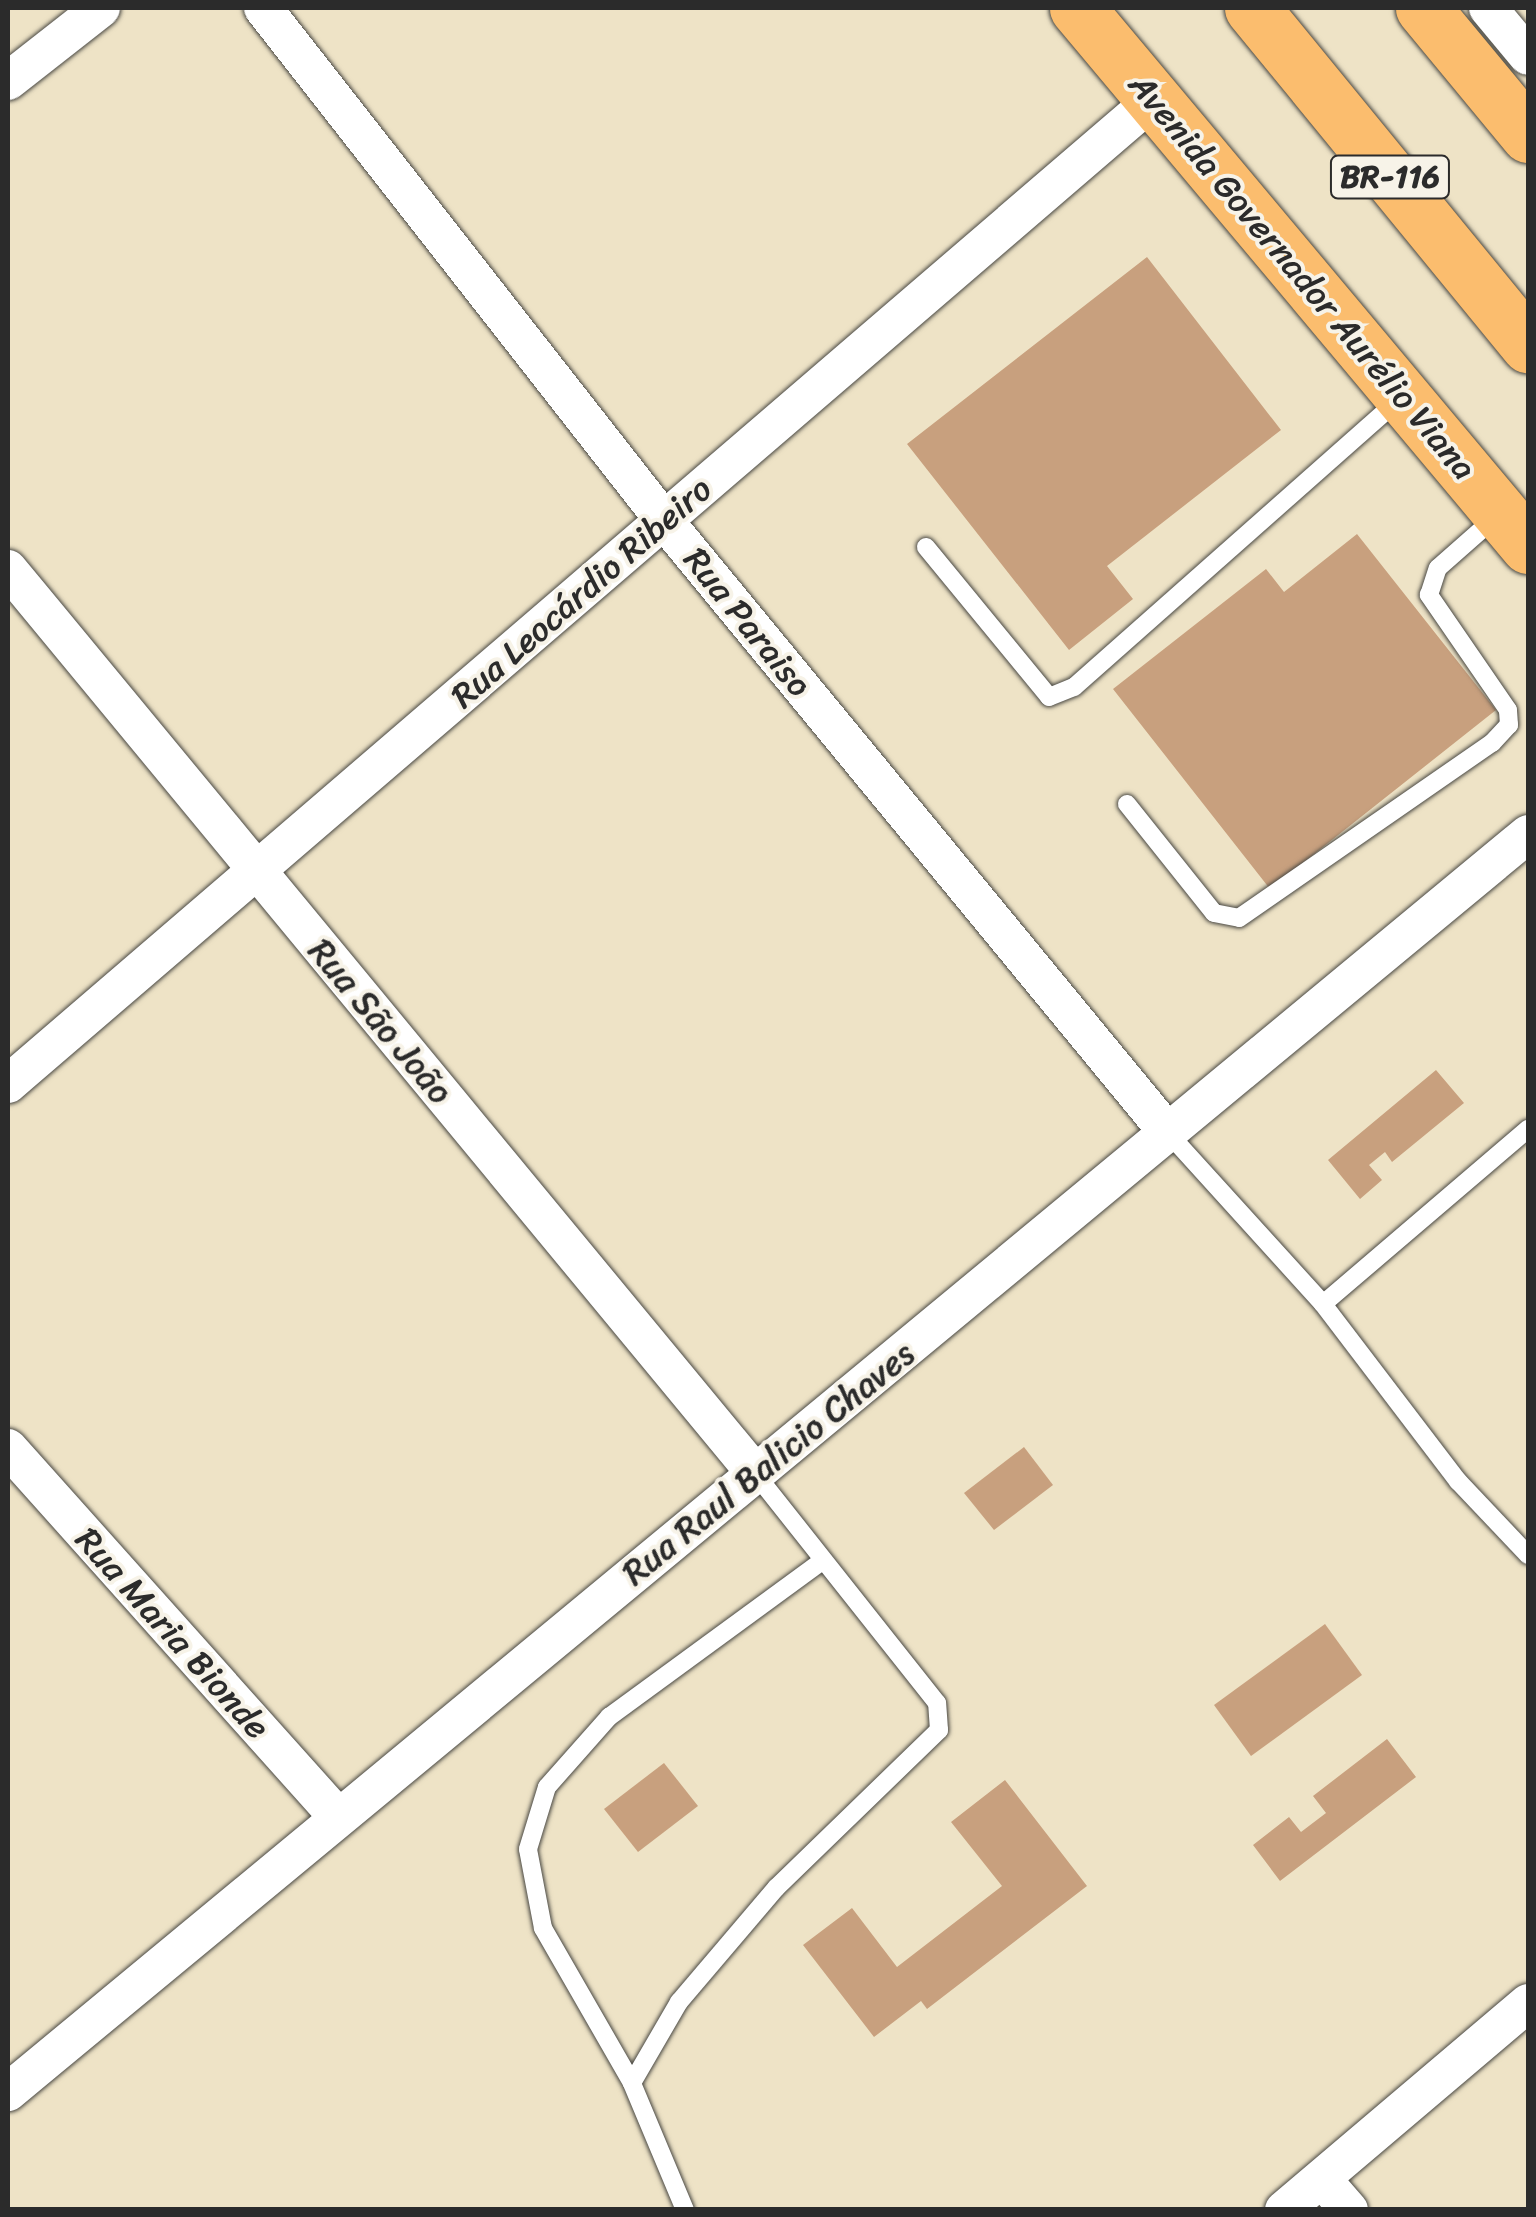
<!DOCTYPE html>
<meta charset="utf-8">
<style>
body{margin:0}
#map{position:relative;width:1536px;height:2217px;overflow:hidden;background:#eee3c6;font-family:Sriracha,sans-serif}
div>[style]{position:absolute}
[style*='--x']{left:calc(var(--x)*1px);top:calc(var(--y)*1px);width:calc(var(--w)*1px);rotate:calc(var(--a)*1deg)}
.building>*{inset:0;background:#c8a07e}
.roads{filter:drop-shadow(0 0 2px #484742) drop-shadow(0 0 2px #484742)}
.service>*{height:18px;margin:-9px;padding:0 9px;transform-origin:9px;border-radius:9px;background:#fff}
.minor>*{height:38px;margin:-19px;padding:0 19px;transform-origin:19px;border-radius:19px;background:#fff}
.primary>*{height:55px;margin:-27.5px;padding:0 27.5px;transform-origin:27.5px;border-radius:27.5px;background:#fbbd6e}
.trunk>*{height:55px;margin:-27.5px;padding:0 27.5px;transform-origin:27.5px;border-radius:27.5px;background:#fbbd6e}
span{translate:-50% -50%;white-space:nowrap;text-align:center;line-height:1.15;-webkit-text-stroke:8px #f7f3e8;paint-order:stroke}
.shield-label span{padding:2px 8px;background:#f7f3e8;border:2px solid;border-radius:8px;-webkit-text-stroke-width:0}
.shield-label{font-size:32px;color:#2b2b2b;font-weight:700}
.street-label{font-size:35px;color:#2b2b2b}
.frame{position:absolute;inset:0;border:10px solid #2b2b2b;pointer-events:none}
</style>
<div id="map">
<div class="building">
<i style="clip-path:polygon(1147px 257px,1281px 430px,1107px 566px,1133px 599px,1069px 650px,907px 444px)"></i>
<i style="clip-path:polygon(1357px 534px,1496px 710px,1270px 889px,1113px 689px,1266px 569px,1284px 592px)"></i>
<i style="clip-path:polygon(1436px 1070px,1464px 1103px,1392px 1162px,1385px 1152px,1369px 1165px,1382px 1180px,1360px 1199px,1328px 1160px)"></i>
<i style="clip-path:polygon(1024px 1447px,1053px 1485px,994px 1530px,964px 1493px)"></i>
<i style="clip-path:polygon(1325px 1624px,1362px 1675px,1251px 1756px,1214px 1705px)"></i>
<i style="clip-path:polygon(1387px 1739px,1416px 1777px,1280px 1881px,1253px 1845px,1289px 1817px,1301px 1832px,1326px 1813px,1313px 1796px)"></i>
<i style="clip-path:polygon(664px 1763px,698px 1806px,638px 1852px,604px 1809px)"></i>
<i style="clip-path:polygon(1005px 1780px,1087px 1886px,927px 2009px,921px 2001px,874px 2037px,803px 1945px,852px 1908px,897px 1967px,1002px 1886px,951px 1822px)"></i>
</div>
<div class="roads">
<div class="service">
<i style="--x:926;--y:547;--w:194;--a:50.6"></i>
<i style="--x:1049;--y:697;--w:27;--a:-22"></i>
<i style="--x:1074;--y:687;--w:435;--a:-41.5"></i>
<i style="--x:1127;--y:804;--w:139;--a:51.4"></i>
<i style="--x:1214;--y:913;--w:25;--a:11"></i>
<i style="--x:1239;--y:918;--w:308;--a:-34.7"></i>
<i style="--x:1492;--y:743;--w:25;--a:-47"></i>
<i style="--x:1509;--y:725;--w:15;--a:-94"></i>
<i style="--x:1508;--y:710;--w:140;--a:-124.5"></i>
<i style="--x:1429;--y:595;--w:28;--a:-72"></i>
<i style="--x:1438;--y:568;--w:79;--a:-41.4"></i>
<i style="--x:1169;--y:1134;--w:229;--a:47.8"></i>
<i style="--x:1323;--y:1304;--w:270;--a:-40.5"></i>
<i style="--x:1323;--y:1304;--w:223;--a:52.7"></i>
<i style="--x:1458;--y:1481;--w:102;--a:46.6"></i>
<i style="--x:632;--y:2083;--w:179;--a:-119.9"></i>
<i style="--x:543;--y:1928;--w:80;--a:-100.8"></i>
<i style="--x:528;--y:1849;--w:65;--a:-73"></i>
<i style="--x:547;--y:1787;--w:94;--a:-48.5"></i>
<i style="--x:609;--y:1717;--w:264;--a:-36.2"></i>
<i style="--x:685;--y:2210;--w:138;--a:-112.7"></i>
<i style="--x:632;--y:2083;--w:94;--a:-59.9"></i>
<i style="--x:679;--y:2002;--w:150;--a:-49.6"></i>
<i style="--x:776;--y:1888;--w:227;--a:-44.1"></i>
<i style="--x:939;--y:1730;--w:27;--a:-94"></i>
<i style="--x:937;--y:1703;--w:293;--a:-128.4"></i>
</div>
<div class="minor">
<i style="--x:263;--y:8;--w:649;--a:51.95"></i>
<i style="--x:663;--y:519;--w:796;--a:50.55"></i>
<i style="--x:1488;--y:8;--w:62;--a:50.2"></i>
<i style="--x:8;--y:81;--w:118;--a:-38.1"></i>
<i style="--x:8;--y:569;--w:1173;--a:50.43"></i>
<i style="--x:8;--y:1084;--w:1511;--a:-40.68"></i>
<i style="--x:8;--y:1448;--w:495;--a:48.2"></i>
<i style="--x:8;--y:2092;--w:1973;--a:-39.61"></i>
<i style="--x:1322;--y:2179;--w:41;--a:48.9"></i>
<i style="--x:1284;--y:2210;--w:320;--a:-40.3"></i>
</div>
<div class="primary">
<i style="--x:1077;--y:8;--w:702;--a:50.03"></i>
<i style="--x:1423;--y:8;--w:165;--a:50.4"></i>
</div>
<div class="trunk">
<i style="--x:1252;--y:8;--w:436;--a:50.7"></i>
</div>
</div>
<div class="shield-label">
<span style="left:1390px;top:177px">BR-116</span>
</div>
<div class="street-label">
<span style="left:1303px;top:276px;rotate:50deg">Avenida Governador Aurélio Viana</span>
<span style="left:581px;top:592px;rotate:-41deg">Rua Leocárdio Ribeiro</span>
<span style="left:748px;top:622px;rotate:51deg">Rua Paraiso</span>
<span style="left:381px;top:1021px;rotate:50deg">Rua São João</span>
<span style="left:768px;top:1463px;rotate:-39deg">Rua Raul Balicio Chaves</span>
<span style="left:173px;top:1633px;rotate:48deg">Rua Maria Bionde</span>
</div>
<div class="frame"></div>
</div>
